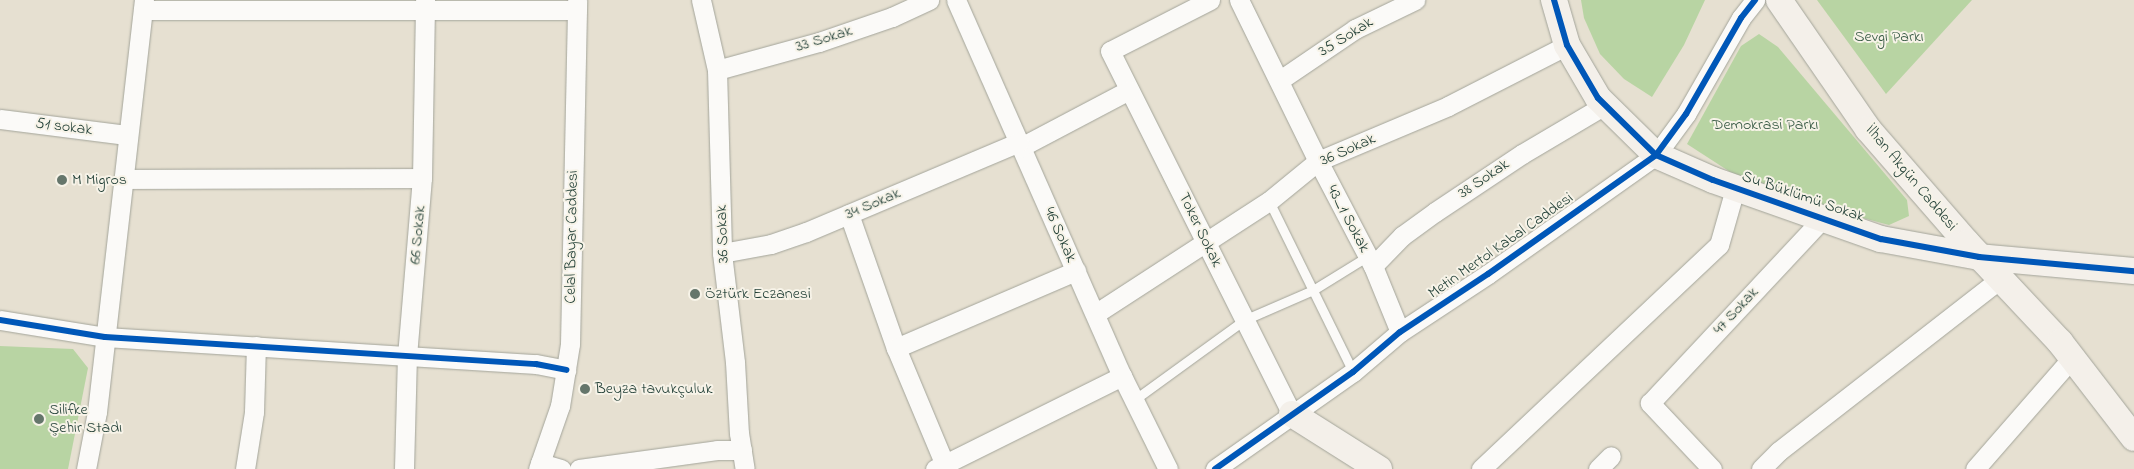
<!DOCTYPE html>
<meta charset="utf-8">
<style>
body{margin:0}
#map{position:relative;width:2134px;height:469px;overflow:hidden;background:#e6e0d1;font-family:"Indie Flower",sans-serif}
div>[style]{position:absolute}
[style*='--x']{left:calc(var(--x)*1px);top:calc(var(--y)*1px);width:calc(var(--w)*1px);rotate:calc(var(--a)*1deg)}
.green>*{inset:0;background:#b8d4a3}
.roads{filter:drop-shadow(0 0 1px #a3a49a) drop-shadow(0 0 1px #a3a49a)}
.lane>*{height:9px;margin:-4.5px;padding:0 4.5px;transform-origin:4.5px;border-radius:4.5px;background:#fbfaf8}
.street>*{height:19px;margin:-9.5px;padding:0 9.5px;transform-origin:9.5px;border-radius:9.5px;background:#fbfaf8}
.secondary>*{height:26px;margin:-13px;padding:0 13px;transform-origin:13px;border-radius:13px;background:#f4f0ea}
.cycleway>*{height:6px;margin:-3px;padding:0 3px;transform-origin:3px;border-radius:3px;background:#0057b8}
.dots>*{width:14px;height:14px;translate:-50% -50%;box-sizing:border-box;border:2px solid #f7f3e8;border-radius:50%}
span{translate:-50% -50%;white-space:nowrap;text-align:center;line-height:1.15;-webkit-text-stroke:4px #f7f3e8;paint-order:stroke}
.street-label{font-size:16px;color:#1f3d34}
.park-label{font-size:16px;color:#365943}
.poi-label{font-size:16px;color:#1f3d34}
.left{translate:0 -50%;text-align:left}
</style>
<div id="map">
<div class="green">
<i style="clip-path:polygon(1581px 0,1705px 0,1684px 45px,1652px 97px,1624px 79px,1600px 54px,1584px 18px)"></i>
<i style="clip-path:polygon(1817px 0,1972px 0,1886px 94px)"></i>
<i style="clip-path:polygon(1759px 34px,1778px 47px,1907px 200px,1909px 216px,1889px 225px,1792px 199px,1741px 179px,1687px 144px,1741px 46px)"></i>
<i style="clip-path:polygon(0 346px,73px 349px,88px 368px,68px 469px,0 469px)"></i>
</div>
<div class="roads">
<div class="lane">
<i style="--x:1269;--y:201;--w:191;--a:63.8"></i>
<i style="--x:1134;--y:400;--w:136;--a:-36"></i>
<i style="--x:1244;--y:320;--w:75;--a:-23.5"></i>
<i style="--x:1313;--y:290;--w:65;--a:-31.7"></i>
</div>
<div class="street">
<i style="--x:701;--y:0;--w:72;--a:77.1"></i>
<i style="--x:717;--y:70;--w:183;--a:88.4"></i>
<i style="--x:722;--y:253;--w:110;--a:83.2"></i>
<i style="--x:735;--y:362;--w:71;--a:86.8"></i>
<i style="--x:739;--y:433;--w:36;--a:81"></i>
<i style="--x:956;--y:0;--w:411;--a:66.2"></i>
<i style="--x:1122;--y:376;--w:104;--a:63.7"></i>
<i style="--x:1210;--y:0;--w:112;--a:153"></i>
<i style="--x:1110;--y:51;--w:406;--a:63.4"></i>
<i style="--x:1239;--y:0;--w:179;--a:63.9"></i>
<i style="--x:1318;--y:161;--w:119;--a:62.4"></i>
<i style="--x:1373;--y:266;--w:71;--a:67.8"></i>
<i style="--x:143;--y:10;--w:434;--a:0"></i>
<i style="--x:717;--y:70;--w:106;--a:-15.4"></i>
<i style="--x:819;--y:42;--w:77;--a:-18.9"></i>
<i style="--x:892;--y:17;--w:41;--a:-24.7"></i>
<i style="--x:1280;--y:80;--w:91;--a:-34.2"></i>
<i style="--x:1355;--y:29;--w:67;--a:-25.8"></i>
<i style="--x:0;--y:119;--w:128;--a:7.2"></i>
<i style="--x:1021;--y:147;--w:122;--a:-27.8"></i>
<i style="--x:124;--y:179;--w:298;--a:-0.2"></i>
<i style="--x:849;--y:214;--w:142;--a:70.7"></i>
<i style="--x:896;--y:348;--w:127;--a:67.3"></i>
<i style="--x:722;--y:253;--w:50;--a:-10.4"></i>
<i style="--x:771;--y:244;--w:37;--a:-19"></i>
<i style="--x:806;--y:232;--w:231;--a:-22.9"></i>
<i style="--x:1373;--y:266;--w:42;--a:-46"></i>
<i style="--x:1402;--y:236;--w:41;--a:-36"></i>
<i style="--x:1435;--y:212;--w:105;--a:-33.7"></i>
<i style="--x:1522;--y:154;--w:96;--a:-30.6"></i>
<i style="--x:1095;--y:314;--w:207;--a:-33"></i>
<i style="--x:1269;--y:201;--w:63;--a:-39.2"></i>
<i style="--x:1318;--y:161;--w:141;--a:-22.9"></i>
<i style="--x:1448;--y:106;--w:134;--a:-27.1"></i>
<i style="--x:0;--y:320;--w:106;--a:9.2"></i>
<i style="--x:105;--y:337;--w:432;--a:3.6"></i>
<i style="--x:536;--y:364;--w:31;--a:11"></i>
<i style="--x:896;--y:348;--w:196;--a:-23.2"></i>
<i style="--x:540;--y:463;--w:22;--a:16"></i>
<i style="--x:86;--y:469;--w:58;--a:-79.1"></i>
<i style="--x:97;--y:412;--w:415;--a:-83.5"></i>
<i style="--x:245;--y:469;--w:58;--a:-81"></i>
<i style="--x:254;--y:412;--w:66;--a:-88.3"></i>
<i style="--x:404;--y:469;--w:113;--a:-88.5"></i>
<i style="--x:407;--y:356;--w:179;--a:-85.2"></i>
<i style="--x:422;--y:178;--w:178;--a:-89"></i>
<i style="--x:538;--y:469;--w:67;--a:-70.8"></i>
<i style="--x:560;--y:406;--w:63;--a:-80.8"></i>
<i style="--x:570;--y:344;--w:344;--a:-88.8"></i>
<i style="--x:579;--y:469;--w:139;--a:-7.8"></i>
<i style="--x:717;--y:450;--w:25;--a:0"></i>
<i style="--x:935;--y:469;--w:209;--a:-26.4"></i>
<i style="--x:1215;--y:469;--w:169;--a:-35.1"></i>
<i style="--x:1353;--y:372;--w:62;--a:-40.4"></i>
<i style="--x:1400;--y:332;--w:105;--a:-33.4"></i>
<i style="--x:1488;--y:274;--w:206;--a:-35.3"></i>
<i style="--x:1656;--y:155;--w:51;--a:-53.8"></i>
<i style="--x:1686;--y:114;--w:111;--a:-60.2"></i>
<i style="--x:1741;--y:18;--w:23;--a:-52"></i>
<i style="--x:1481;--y:469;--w:327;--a:-43.3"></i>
<i style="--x:1719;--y:245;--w:58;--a:-74.1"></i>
<i style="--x:1598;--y:469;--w:18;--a:-45"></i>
<i style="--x:1712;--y:469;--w:91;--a:-133.2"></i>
<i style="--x:1650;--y:403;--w:252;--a:-46.9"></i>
<i style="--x:1761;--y:469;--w:25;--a:-45"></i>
<i style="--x:1779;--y:451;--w:280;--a:-37.9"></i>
<i style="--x:1975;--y:469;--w:147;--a:-48.9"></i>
</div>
<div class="secondary">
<i style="--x:1554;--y:0;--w:47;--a:73.9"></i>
<i style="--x:1567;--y:45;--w:61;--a:59.7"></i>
<i style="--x:1598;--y:98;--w:81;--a:44.5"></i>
<i style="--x:1656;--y:155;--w:62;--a:23.7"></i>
<i style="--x:1713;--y:180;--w:178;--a:19.4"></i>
<i style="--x:1881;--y:239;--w:100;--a:10.4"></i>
<i style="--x:1979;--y:257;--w:156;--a:5.2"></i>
<i style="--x:1779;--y:0;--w:157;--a:55.4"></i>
<i style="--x:1868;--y:129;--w:151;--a:49"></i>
<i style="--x:1967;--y:243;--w:136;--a:46.8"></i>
<i style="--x:2060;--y:342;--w:121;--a:52.4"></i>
<i style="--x:1292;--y:414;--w:103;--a:32.3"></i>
</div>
</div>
<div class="cycleway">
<i style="--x:1554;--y:0;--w:47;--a:73.9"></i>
<i style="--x:1567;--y:45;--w:61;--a:59.7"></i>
<i style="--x:1598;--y:98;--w:81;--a:44.5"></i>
<i style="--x:1656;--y:155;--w:62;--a:23.7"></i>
<i style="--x:1713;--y:180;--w:178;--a:19.4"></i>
<i style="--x:1881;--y:239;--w:100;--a:10.4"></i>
<i style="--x:1979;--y:257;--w:156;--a:5.2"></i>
<i style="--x:0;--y:320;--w:106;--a:9.2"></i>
<i style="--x:105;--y:337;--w:432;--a:3.6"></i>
<i style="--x:536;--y:364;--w:31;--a:11"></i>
<i style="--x:1215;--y:469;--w:169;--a:-35.1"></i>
<i style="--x:1353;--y:372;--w:62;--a:-40.4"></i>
<i style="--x:1400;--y:332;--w:105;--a:-33.4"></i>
<i style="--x:1488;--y:274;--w:206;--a:-35.3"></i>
<i style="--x:1656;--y:155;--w:51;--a:-53.8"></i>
<i style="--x:1686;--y:114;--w:111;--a:-60.2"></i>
<i style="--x:1741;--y:18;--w:23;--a:-52"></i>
</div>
<div class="dots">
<i style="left:62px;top:180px;background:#65766b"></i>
<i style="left:695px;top:294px;background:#65766b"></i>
<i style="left:585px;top:389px;background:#65766b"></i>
<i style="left:39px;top:419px;background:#65766b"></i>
</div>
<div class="street-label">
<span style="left:1346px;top:37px;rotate:-32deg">35 Sokak</span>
<span style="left:824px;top:39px;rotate:-17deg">33 Sokak</span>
<span style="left:64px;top:127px;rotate:7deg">51 sokak</span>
<span style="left:1348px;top:150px;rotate:-24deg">36 Sokak</span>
<span style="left:1911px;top:178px;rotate:50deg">İlhan Akgün Caddesi</span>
<span style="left:1484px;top:179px;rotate:-34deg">38 Sokak</span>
<span style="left:1803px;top:197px;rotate:19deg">Su Büklümü Sokak</span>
<span style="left:873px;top:204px;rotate:-23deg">34 Sokak</span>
<span style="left:1348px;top:219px;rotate:62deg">43_1 Sokak</span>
<span style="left:1200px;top:230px;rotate:64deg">Toker Sokak</span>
<span style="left:723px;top:234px;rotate:-92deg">36 Sokak</span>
<span style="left:418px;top:235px;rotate:-85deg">66 Sokak</span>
<span style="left:1060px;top:235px;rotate:66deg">46 Sokak</span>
<span style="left:572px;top:237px;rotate:-89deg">Celal Bayar Caddesi</span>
<span style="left:1501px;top:246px;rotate:-35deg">Metin Mertol Kabal Caddesi</span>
<span style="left:1736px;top:311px;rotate:-47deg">47 Sokak</span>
</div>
<div class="park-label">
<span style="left:1889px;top:37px">Sevgi Parkı</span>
<span style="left:1765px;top:125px">Demokrasi Parkı</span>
</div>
<div class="poi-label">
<span class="left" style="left:72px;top:180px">M Migros</span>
<span class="left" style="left:705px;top:294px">Öztürk Eczanesi</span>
<span class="left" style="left:595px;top:389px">Beyza tavukçuluk</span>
<span class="left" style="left:49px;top:419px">Silifke<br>Şehir Stadı</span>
</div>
</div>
